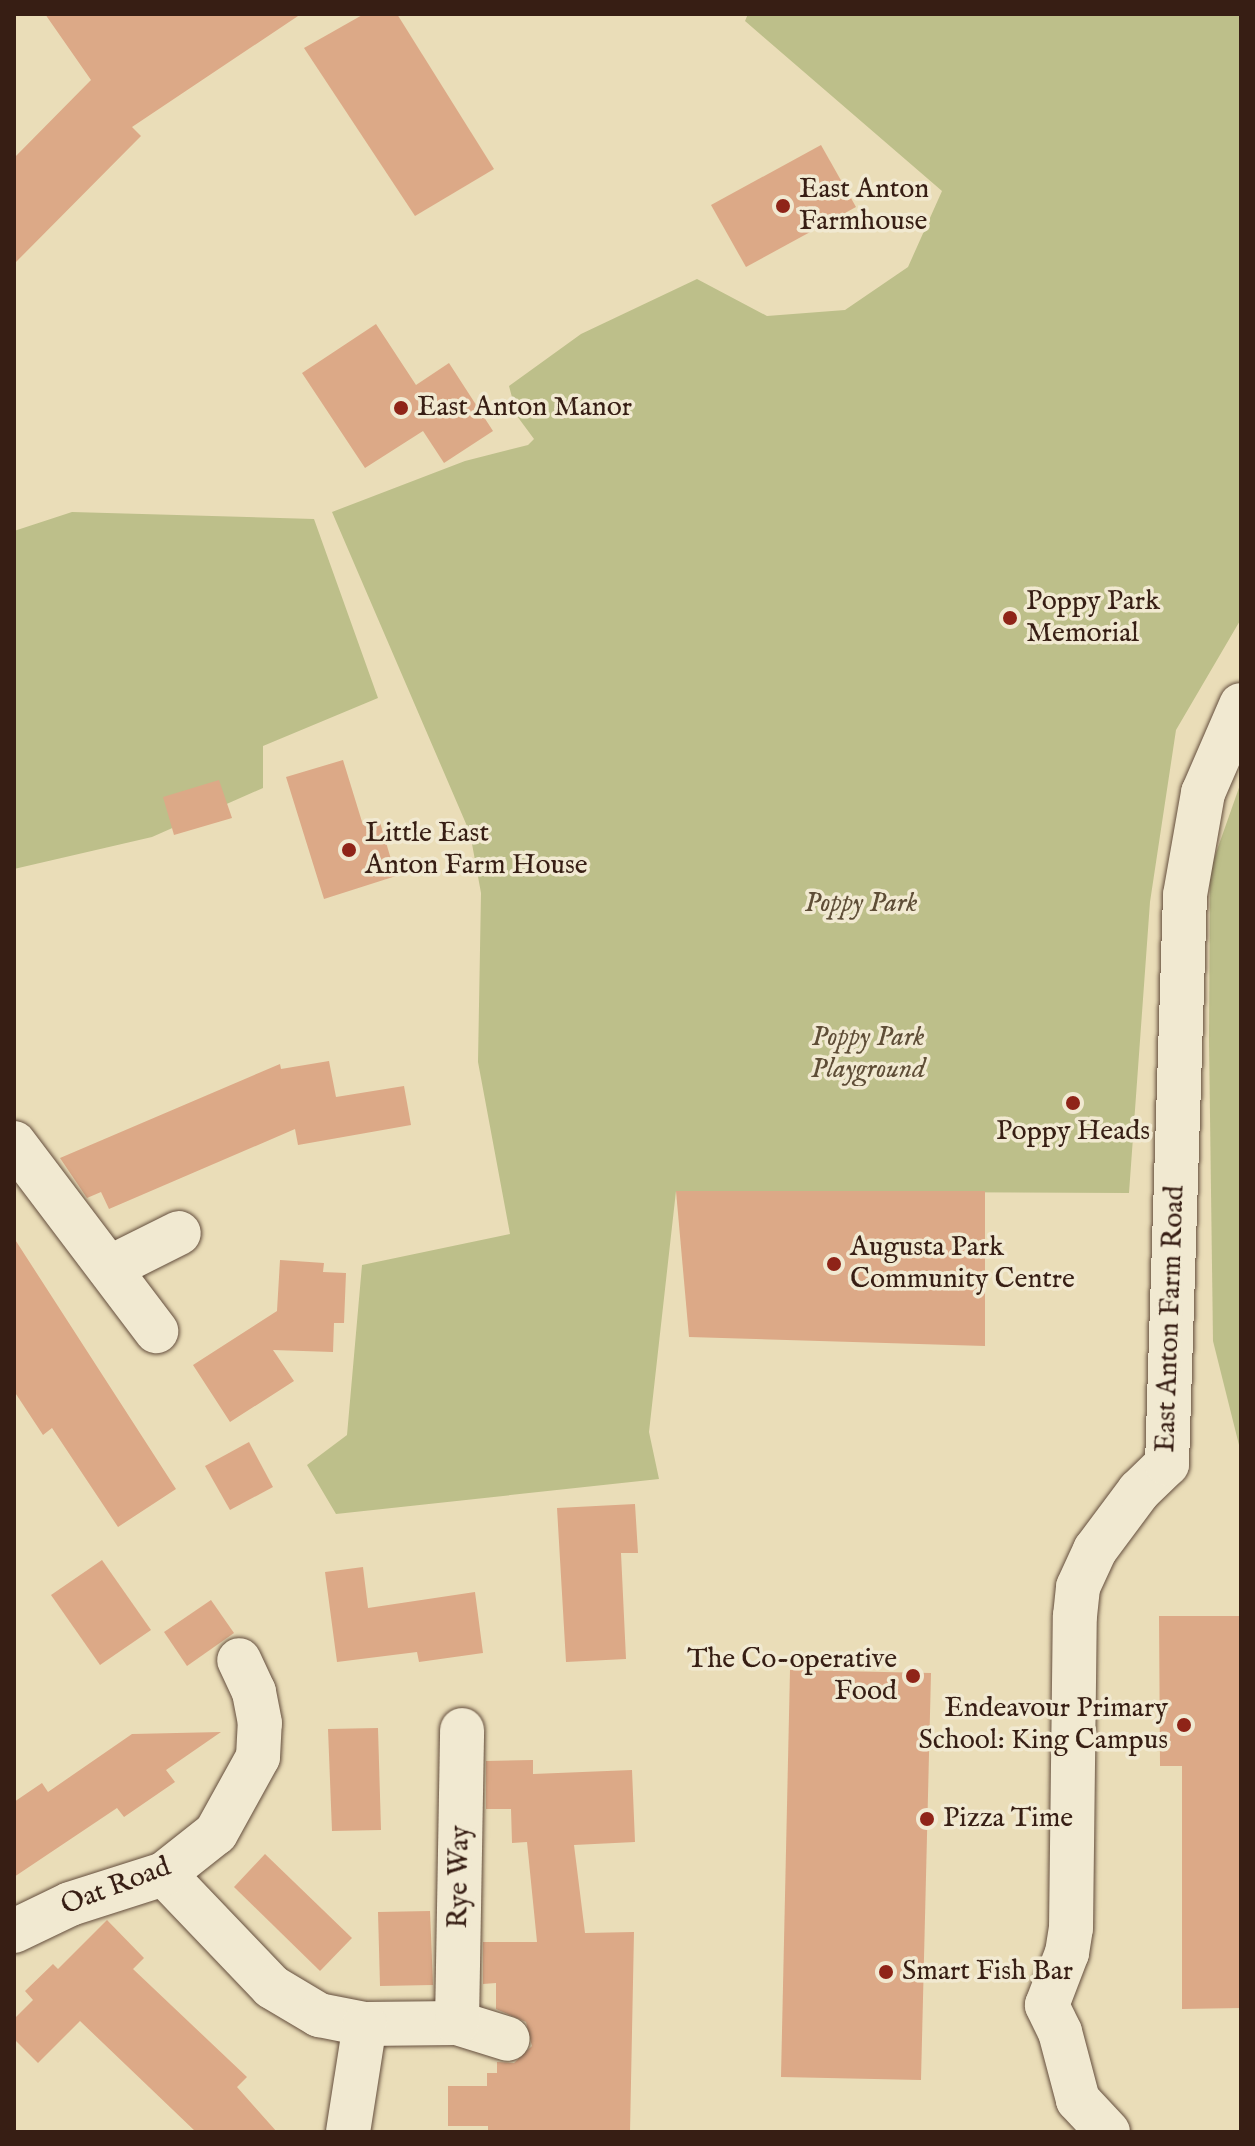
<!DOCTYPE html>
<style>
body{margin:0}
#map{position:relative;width:1255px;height:2146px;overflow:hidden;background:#eaddb8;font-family:"IM FELL English",serif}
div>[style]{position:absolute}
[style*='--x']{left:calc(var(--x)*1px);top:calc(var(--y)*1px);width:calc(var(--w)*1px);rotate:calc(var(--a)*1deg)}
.green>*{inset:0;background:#bdbf8a}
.building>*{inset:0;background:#dca987}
.roads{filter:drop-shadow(0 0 2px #644e3d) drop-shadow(0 0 2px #644e3d)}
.street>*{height:44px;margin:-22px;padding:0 22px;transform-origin:22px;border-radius:22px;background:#f1e9d1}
.dots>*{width:22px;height:22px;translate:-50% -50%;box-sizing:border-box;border:4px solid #f1e9d1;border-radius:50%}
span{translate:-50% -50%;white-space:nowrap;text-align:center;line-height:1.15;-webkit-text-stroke:7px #f1e9d1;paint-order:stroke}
.poi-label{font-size:28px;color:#371e14}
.left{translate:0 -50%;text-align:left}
.right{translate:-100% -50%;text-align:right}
.park-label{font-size:28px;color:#5f4e37;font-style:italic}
.street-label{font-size:28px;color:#371e14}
.frame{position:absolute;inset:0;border:16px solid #371e14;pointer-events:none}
</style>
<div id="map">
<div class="green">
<i style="clip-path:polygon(748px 14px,1241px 14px,1241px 619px,1176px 730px,1150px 902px,1129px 1193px,676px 1191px,649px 1432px,659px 1479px,336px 1514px,307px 1465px,347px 1435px,362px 1265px,510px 1234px,478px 1062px,481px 893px,470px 833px,332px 512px,465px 461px,528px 445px,534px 439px,517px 416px,509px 386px,581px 334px,697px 279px,767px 316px,845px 310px,908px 267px,942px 191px,745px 21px)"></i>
<i style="clip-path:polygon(72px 512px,314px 519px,378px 698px,263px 746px,263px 788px,152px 837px,14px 869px,14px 531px)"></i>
<i style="clip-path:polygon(1241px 782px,1241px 1453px,1213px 1341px,1209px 1040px,1210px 870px)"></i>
</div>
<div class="building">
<i style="clip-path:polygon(45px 14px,301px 14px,132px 127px,141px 136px,14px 264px,14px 158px,91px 80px)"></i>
<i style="clip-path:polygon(364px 14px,397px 14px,494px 169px,415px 216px,304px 48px)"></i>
<i style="clip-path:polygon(821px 145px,856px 207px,746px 267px,711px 205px)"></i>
<i style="clip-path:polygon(376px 324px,416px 385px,449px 363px,493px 431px,444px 463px,423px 431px,365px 468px,302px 373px)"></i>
<i style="clip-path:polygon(343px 760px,363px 825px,379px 819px,396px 876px,324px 899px,286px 777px)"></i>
<i style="clip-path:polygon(219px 780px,232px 818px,174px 835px,163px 797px)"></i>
<i style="clip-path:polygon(329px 1061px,336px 1097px,404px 1086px,411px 1125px,298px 1145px,295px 1129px,109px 1209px,101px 1192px,87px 1198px,60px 1158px,280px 1064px,281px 1069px)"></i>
<i style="clip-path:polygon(676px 1191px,985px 1191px,985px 1346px,689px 1337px)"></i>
<i style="clip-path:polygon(14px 1238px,176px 1489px,118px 1527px,52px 1428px,43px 1435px,14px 1391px)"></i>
<i style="clip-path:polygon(280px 1260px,324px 1263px,323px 1272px,346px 1273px,344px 1323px,334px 1323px,333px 1352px,273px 1350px,294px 1381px,230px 1422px,193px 1365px,277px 1311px)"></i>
<i style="clip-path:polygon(249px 1442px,273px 1487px,230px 1510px,205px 1466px)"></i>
<i style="clip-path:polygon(635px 1504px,638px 1553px,621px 1553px,626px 1659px,566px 1662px,557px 1508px)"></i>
<i style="clip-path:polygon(102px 1560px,151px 1630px,100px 1665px,51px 1595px)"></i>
<i style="clip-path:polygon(363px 1567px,368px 1608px,475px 1592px,483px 1653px,419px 1662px,417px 1652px,337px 1662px,325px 1572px)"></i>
<i style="clip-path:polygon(211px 1600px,234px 1633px,187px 1666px,164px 1632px)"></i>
<i style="clip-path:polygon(1159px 1616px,1241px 1616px,1241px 2008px,1182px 2009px,1182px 1766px,1160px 1766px)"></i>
<i style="clip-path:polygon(790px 1670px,931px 1673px,921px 2080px,781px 2077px)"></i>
<i style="clip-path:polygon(378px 1728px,381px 1830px,332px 1831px,328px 1729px)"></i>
<i style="clip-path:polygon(221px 1732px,166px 1770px,175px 1782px,124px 1817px,117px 1808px,14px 1877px,14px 1802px,42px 1783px,48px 1792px,132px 1734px)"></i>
<i style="clip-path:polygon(533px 1760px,533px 1774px,632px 1770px,635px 1842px,574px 1845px,585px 1933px,634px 1932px,630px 2132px,488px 2132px,488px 2126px,448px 2126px,448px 2086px,487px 2086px,487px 2073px,497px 2073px,497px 2062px,514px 2063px,532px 2046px,526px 2022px,496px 2009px,496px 1983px,483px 1984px,483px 1942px,537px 1942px,527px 1842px,512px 1843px,511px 1809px,486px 1809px,486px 1761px)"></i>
<i style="clip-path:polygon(265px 1854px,352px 1938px,320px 1971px,234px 1887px)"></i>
<i style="clip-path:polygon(430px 1911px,433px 1985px,380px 1986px,378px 1912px)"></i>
<i style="clip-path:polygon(107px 1920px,144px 1958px,133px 1969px,247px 2077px,237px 2087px,277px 2132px,196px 2132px,80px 2021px,38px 2063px,14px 2039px,14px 2019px,33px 2000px,25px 1991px,53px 1964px,58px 1969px)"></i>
</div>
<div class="roads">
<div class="street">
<i style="--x:14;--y:1143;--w:236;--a:52.9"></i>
<i style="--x:109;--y:1268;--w:78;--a:-26.6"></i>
<i style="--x:164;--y:1874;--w:156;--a:46.3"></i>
<i style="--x:272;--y:1987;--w:55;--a:30.8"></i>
<i style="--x:319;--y:2015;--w:47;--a:11.1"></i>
<i style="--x:365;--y:2024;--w:92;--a:-0.6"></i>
<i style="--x:457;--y:2023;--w:53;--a:17.4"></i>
<i style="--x:14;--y:1931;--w:62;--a:-25.7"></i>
<i style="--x:70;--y:1904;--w:99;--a:-17.7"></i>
<i style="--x:164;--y:1874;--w:66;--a:-38.3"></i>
<i style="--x:216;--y:1833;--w:87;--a:-61.1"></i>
<i style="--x:258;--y:1757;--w:34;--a:-87"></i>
<i style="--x:260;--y:1723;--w:32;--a:-101"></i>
<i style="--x:254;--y:1692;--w:35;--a:-115"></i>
<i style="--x:457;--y:2023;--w:293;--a:-89"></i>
<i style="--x:348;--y:2132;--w:109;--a:-81.1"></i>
<i style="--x:1108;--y:2132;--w:44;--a:-133.2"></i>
<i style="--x:1078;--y:2100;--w:70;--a:-104.8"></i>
<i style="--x:1060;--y:2032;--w:30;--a:-116"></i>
<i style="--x:1047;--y:2005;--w:56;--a:-69"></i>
<i style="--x:1067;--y:1953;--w:25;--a:-81"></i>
<i style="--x:1071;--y:1928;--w:312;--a:-89.3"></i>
<i style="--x:1075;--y:1616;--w:29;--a:-84"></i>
<i style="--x:1078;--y:1587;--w:41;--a:-65.3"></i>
<i style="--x:1095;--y:1550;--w:74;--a:-53.3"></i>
<i style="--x:1139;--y:1491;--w:39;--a:-44"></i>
<i style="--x:1167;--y:1464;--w:569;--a:-88.19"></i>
<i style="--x:1185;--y:895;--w:104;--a:-80"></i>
<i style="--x:1203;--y:793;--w:96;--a:-66.6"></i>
</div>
</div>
<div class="dots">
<i style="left:783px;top:206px;background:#8f2418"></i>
<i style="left:401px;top:408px;background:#8f2418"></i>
<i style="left:1010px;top:618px;background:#8f2418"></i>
<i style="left:349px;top:850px;background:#8f2418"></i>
<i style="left:1073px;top:1103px;background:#8f2418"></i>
<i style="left:834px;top:1264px;background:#8f2418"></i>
<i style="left:913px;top:1676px;background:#8f2418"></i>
<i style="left:1184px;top:1725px;background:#8f2418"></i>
<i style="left:927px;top:1819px;background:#8f2418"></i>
<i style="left:886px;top:1972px;background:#8f2418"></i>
</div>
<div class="poi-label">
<span class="left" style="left:799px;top:206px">East Anton<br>Farmhouse</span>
<span class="left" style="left:417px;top:408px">East Anton Manor</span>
<span class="left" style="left:1026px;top:618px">Poppy Park<br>Memorial</span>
<span class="left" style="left:365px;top:850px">Little East<br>Anton Farm House</span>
<span style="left:1073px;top:1132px">Poppy Heads</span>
<span class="left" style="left:850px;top:1264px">Augusta Park<br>Community Centre</span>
<span class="right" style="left:897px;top:1676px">The Co-operative<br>Food</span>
<span class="right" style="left:1168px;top:1725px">Endeavour Primary<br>School: King Campus</span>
<span class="left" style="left:943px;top:1819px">Pizza Time</span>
<span class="left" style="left:902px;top:1972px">Smart Fish Bar</span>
</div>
<div class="park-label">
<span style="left:861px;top:904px">Poppy Park</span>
<span style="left:868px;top:1054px">Poppy Park<br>Playground</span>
</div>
<div class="street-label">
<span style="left:1171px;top:1319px;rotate:-88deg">East Anton Farm Road</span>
<span style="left:460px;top:1877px;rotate:-89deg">Rye Way</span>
<span style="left:116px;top:1887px;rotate:-21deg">Oat Road</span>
</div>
<div class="frame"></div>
</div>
